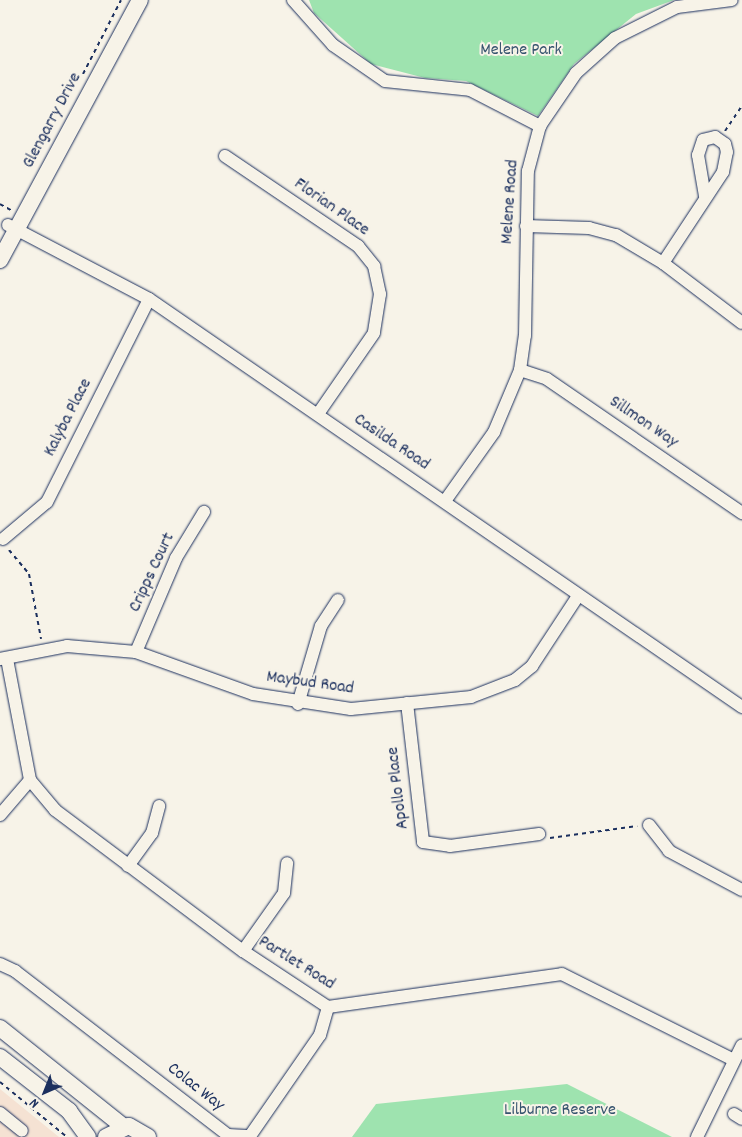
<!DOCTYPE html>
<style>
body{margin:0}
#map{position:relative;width:742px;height:1137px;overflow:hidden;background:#f7f3e8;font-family:Dekko,sans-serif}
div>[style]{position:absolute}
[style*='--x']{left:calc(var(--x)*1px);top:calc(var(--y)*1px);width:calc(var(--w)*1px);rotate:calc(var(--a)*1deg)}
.built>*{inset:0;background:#f5e2d3}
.green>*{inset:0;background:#9ee3af}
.path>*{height:2px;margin-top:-1px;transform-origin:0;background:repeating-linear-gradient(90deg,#1b2f5e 0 4px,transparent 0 8px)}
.roads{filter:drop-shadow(0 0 1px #1b2f5e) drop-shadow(0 0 1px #1b2f5e)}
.minor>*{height:12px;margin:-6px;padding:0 6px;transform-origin:6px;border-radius:6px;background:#f7f3e8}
.major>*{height:16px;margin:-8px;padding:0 8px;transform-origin:8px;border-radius:8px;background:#f7f3e8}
span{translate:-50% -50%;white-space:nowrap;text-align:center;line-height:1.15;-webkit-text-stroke:4px #f7f3e8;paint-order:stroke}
.park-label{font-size:18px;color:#35536e}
.street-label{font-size:18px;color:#1b2f5e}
.north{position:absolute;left:20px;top:1067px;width:50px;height:50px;-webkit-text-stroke:4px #f7f3e8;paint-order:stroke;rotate:224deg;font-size:14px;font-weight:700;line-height:20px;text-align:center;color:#1b2f5e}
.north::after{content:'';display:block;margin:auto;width:18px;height:22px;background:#1b2f5e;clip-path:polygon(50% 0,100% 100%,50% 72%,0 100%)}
</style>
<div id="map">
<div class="built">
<i style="clip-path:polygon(0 1089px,59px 1137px,0 1137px)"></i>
</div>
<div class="green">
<i style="clip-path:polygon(309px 0,674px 0,636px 14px,574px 64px,538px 116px,466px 81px,425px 78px,371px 64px,314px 13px)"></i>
<i style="clip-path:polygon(567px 1084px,672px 1137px,352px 1137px,376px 1104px)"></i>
</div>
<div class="path">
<i style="--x:83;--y:74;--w:83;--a:-62.8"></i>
<i style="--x:725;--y:131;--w:30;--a:-56"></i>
<i style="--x:0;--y:204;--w:13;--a:29"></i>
<i style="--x:9;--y:550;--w:31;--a:50"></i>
<i style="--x:29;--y:574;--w:66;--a:79.5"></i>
<i style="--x:550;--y:838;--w:88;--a:-7.9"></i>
<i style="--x:0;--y:1082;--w:87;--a:39.4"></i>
</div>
<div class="roads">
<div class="minor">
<i style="--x:293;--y:0;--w:60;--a:48.4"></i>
<i style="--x:333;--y:45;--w:63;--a:34.7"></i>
<i style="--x:385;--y:81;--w:85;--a:6"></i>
<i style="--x:470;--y:90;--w:79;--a:27.2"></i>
<i style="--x:225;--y:156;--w:161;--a:34.1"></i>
<i style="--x:358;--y:246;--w:26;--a:51"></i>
<i style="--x:374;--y:266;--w:29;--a:78"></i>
<i style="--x:380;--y:294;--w:39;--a:99"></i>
<i style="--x:374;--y:333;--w:98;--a:124.7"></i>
<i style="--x:8;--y:225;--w:159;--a:27.7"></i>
<i style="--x:149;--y:299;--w:720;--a:34.53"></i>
<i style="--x:526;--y:226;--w:63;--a:1.8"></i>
<i style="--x:589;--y:228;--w:28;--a:15"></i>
<i style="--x:616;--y:235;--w:55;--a:30.8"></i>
<i style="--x:663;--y:263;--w:99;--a:37.2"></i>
<i style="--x:663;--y:263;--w:109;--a:-56.6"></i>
<i style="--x:723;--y:172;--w:20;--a:-79"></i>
<i style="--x:727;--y:152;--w:8;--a:-104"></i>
<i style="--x:725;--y:144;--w:12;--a:-145"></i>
<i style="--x:715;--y:137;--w:12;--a:166"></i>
<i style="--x:703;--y:140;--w:16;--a:108"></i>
<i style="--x:698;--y:155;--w:42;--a:80.3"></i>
<i style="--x:520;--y:370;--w:28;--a:18"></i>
<i style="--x:547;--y:379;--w:237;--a:34.5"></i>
<i style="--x:445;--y:501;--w:85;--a:-54.6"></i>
<i style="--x:494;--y:432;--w:67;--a:-67.2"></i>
<i style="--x:520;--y:370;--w:34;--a:-82"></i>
<i style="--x:525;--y:336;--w:165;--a:-89"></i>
<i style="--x:528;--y:171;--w:47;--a:-75.1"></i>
<i style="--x:540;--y:126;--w:64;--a:-55.8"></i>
<i style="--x:576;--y:73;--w:52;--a:-41.9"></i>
<i style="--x:615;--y:38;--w:69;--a:-26.6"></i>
<i style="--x:677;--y:7;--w:55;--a:-7.3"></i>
<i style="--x:3;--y:539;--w:57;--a:-40.1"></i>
<i style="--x:47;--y:502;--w:227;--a:-63.3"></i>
<i style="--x:136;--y:652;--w:102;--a:-66.9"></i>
<i style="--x:176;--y:558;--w:54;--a:-58.7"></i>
<i style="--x:0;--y:659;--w:68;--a:-11"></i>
<i style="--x:67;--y:646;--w:69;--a:5"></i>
<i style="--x:136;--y:652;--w:124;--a:19.7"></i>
<i style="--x:253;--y:694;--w:99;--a:8.7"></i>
<i style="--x:351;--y:709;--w:121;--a:-5.7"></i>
<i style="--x:471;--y:697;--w:47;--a:-21.1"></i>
<i style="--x:515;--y:680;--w:22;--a:-39"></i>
<i style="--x:532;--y:666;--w:84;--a:-56.7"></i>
<i style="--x:7;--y:659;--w:123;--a:79.2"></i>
<i style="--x:30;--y:780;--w:39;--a:50"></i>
<i style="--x:55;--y:810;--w:235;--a:36.9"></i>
<i style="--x:243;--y:951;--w:102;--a:33.4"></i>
<i style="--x:328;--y:1007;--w:236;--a:-8"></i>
<i style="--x:562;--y:974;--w:192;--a:26.6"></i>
<i style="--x:407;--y:703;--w:140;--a:83.4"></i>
<i style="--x:423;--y:842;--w:27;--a:8"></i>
<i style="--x:450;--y:846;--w:90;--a:-7.7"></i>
<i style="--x:298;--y:704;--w:81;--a:-73.6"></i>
<i style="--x:321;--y:626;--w:31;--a:-57"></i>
<i style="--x:0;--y:815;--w:46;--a:-49.4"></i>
<i style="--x:649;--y:825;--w:33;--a:52"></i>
<i style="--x:669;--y:851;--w:83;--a:28.1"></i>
<i style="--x:128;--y:866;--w:41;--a:-54"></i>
<i style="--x:152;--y:833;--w:28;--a:-75"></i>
<i style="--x:243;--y:951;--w:71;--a:-54.7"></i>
<i style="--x:284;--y:893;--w:30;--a:-84"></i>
<i style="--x:0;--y:964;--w:17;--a:25"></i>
<i style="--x:15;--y:971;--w:269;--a:37.6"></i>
<i style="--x:228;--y:1135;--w:22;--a:3"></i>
<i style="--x:250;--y:1136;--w:123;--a:-55.3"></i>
<i style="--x:320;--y:1035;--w:29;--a:-74"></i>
<i style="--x:0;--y:1113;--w:28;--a:39"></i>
<i style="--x:734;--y:1114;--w:9;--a:32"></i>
<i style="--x:697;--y:1137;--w:102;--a:-63.9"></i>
</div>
<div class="major">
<i style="--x:0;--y:260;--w:295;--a:-61.7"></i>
<i style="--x:0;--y:1028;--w:159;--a:38.6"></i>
<i style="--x:0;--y:1057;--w:88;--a:38"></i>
<i style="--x:69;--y:1111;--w:32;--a:54"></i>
<i style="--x:106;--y:1137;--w:25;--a:-26"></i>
<i style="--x:129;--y:1126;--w:22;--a:30"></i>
</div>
</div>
<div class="park-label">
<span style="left:521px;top:51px">Melene Park</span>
<span style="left:560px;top:1111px">Lilburne Reserve</span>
</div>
<div class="street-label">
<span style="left:53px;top:121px;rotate:-62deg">Glengarry Drive</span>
<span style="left:511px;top:202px;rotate:-86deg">Melene Road</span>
<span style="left:331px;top:208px;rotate:35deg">Florian Place</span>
<span style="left:69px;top:418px;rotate:-63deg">Kalyba Place</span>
<span style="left:643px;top:423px;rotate:34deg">Sillmon Way</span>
<span style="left:391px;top:443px;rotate:34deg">Casilda Road</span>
<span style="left:153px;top:573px;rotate:-65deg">Cripps Court</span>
<span style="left:310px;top:684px;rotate:8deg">Maybud Road</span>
<span style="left:399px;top:788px;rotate:-97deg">Apollo Place</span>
<span style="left:296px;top:964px;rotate:32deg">Partlet Road</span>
<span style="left:195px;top:1088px;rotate:38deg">Colac Way</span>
</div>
<div class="north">N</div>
</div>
